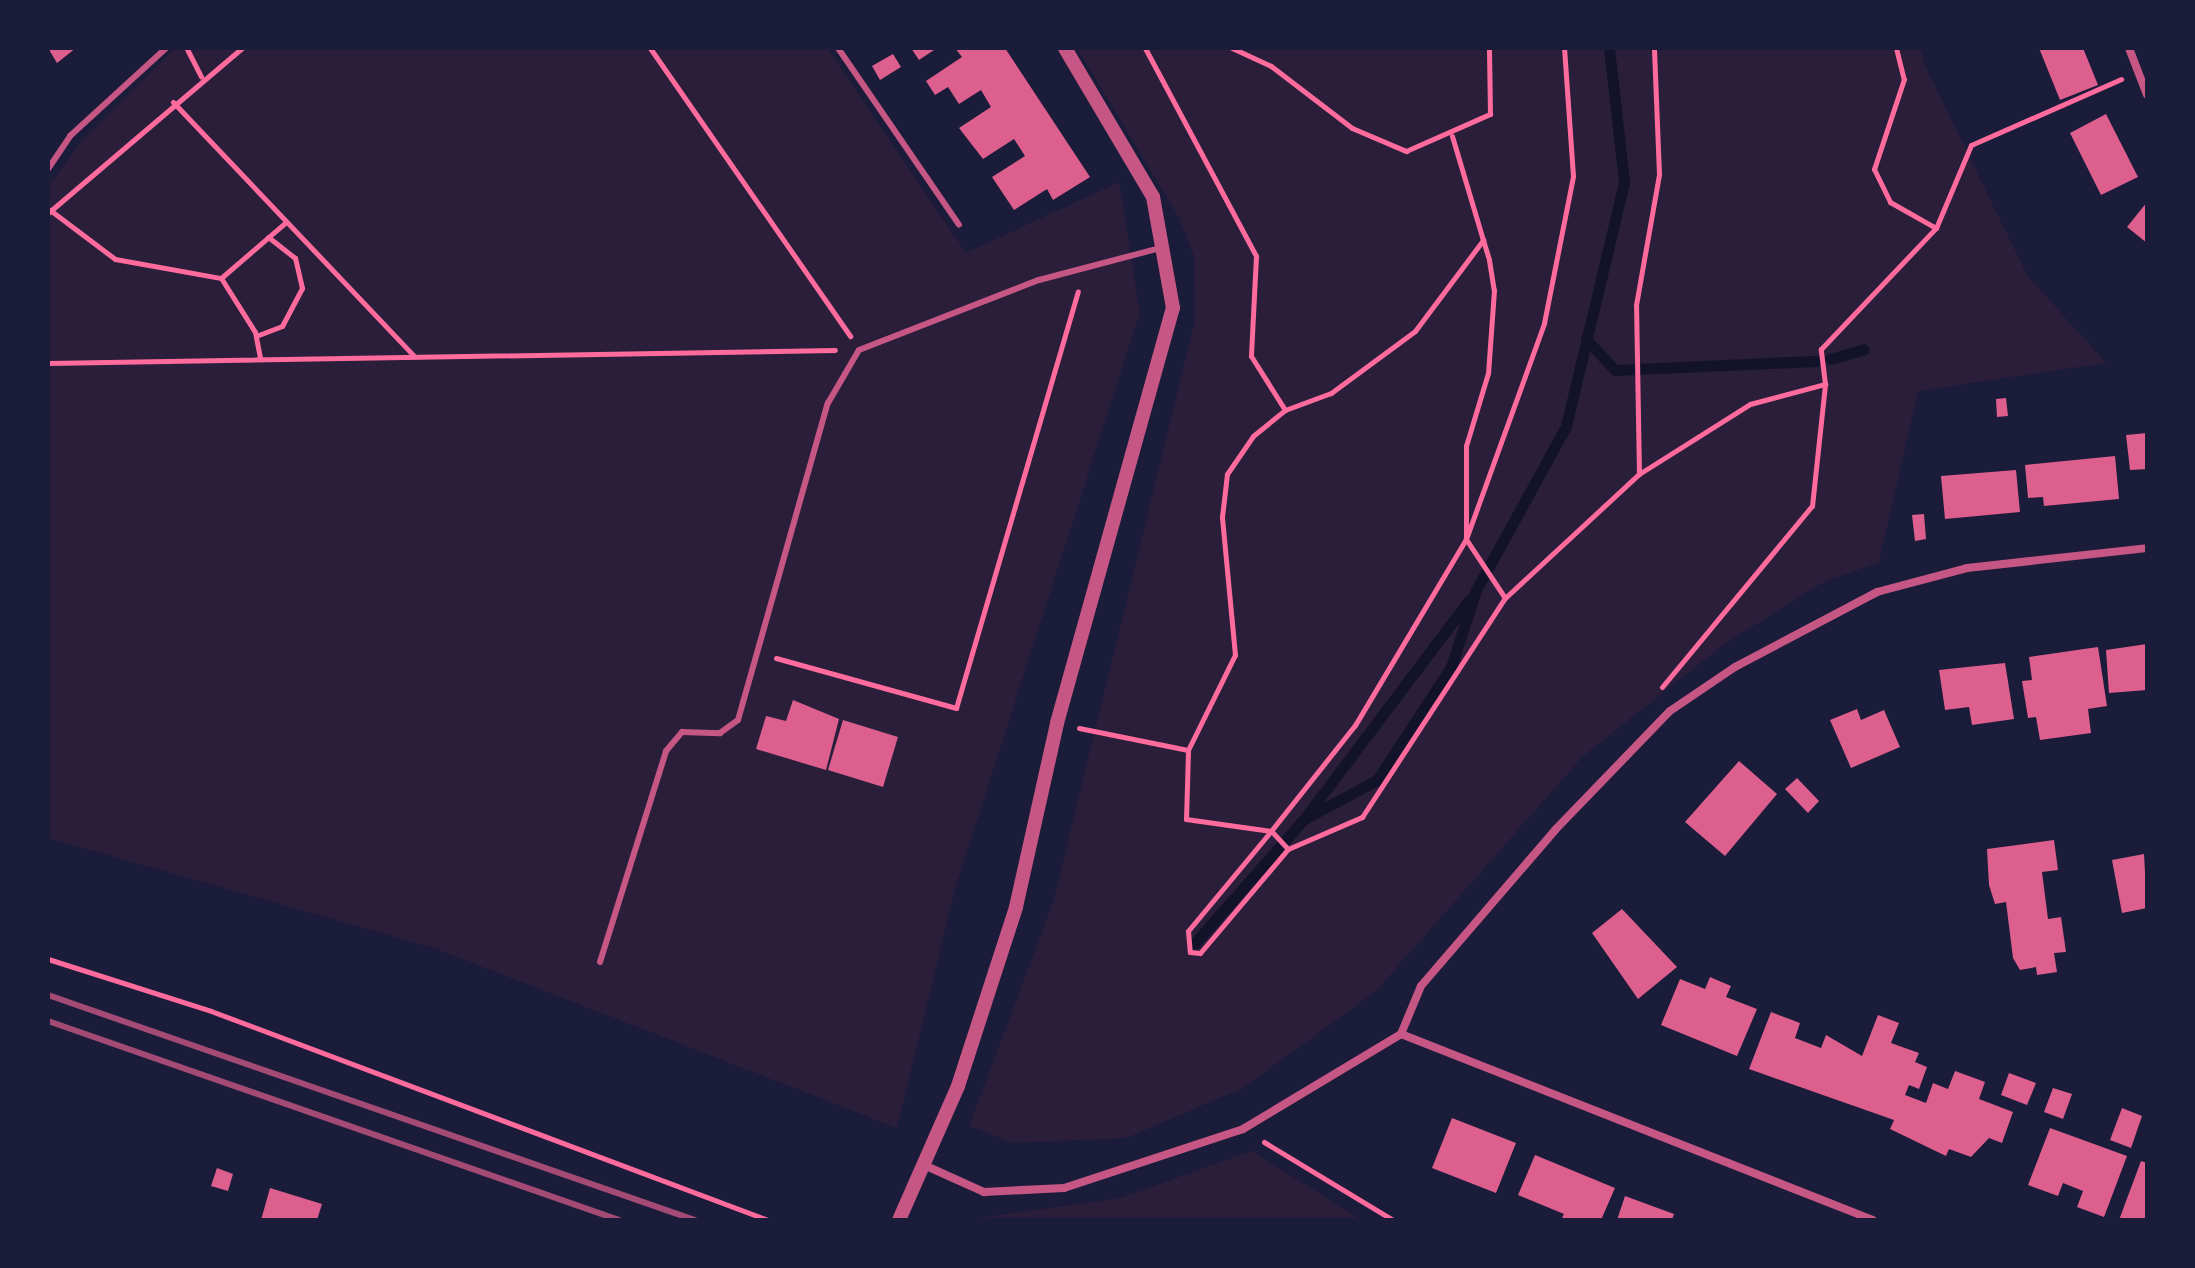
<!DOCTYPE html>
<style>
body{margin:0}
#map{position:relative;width:2195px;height:1268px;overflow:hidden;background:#1b1b3a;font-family:"Fira Sans",sans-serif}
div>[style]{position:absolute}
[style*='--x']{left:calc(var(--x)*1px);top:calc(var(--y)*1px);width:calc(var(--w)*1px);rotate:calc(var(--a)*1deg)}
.green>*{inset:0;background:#2a1e3b}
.stream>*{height:11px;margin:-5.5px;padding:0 5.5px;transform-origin:5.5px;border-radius:5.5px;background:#12122b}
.building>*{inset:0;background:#dd5f8e}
.path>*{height:5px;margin:-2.5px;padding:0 2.5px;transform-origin:2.5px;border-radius:2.5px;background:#ff6b9d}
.service>*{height:6px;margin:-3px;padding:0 3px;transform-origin:3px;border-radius:3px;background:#c65784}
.minor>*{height:8px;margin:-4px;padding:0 4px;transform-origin:4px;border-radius:4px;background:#c65784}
.tertiary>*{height:14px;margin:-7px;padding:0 7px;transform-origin:7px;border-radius:7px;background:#c65784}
.rail>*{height:6px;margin:-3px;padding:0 3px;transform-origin:3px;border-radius:3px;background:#a44b75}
span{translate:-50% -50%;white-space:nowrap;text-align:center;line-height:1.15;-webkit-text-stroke:8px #1b1b3a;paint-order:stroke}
.frame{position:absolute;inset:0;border:50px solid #1b1b3a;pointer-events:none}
</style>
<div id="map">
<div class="green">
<i style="clip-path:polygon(175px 48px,827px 48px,966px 253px,1119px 182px,1140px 312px,955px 889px,897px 1128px,437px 949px,48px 838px,48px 187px,81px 142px)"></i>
<i style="clip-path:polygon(1077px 48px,1924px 48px,1922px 59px,2027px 275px,2106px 363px,1918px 391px,1879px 562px,1822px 583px,1723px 645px,1583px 756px,1376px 991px,1243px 1088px,1126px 1138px,1013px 1143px,969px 1126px,1053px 903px,1195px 320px,1194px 255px,1178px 216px)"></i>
<i style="clip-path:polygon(1251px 1151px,1362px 1220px,964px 1220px,1121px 1198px)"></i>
</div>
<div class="stream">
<i style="--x:1586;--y:339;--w:42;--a:46.9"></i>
<i style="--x:1615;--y:370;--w:201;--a:-2.6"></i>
<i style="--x:1830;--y:359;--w:35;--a:-16"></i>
<i style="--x:1307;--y:815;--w:271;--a:-53"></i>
<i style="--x:1194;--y:944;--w:167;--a:-48.7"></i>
<i style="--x:1304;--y:819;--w:83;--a:-28.1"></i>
<i style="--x:1377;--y:780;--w:135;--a:-56.8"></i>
<i style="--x:1451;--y:667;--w:81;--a:-72"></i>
<i style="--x:1476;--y:590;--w:187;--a:-61.2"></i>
<i style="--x:1566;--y:426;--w:251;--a:-76.6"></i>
<i style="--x:1624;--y:182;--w:135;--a:-96.4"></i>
</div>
<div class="building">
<i style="clip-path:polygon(48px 48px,76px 48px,57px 63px)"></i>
<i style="clip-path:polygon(911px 48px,937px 48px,919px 60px)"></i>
<i style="clip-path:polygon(955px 48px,1005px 48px,1090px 177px,1053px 200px,1047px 189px,1014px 210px,992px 177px,1025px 156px,1014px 139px,983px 159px,959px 128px,991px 107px,981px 90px,959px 104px,948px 87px,935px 95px,926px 81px,962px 57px)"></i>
<i style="clip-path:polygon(2039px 48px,2083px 48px,2098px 85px,2060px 100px)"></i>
<i style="clip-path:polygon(893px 54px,901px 67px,880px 80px,872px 66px)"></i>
<i style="clip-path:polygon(2106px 114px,2138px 177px,2101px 195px,2070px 133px)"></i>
<i style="clip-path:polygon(2147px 202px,2147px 243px,2127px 227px)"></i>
<i style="clip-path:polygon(2006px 398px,2008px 416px,1997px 417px,1996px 399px)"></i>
<i style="clip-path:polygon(2147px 433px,2147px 469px,2130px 470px,2126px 435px)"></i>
<i style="clip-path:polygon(2115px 456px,2119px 499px,2044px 506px,2043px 497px,2028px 498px,2025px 465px)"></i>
<i style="clip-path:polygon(2016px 470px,2020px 512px,1945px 519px,1941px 476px)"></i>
<i style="clip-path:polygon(1924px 514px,1926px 539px,1915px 541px,1912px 515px)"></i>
<i style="clip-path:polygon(2147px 644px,2147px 690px,2109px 693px,2106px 650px)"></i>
<i style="clip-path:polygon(2098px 647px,2107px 706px,2088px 709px,2091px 733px,2040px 740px,2036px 717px,2028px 718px,2022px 681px,2032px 680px,2029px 657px)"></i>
<i style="clip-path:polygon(2005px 663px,2014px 719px,1972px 725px,1969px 707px,1945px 710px,1939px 670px)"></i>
<i style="clip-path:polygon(793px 700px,839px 719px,826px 770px,756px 749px,766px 716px,786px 721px)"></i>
<i style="clip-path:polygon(1857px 709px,1861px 720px,1884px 710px,1900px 747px,1851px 768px,1830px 720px)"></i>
<i style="clip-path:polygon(843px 720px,898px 737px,883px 787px,828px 770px)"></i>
<i style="clip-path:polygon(1739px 761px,1777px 794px,1725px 856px,1685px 822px)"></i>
<i style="clip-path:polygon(1797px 778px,1819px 801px,1808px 813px,1785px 789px)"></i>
<i style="clip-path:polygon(2054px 840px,2058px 870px,2042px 872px,2048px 919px,2061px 917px,2066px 952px,2054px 953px,2057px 972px,2037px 975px,2036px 967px,2020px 970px,2013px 958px,2006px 902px,1995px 904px,1989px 885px,1987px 849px)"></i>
<i style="clip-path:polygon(2144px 854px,2147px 908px,2122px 913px,2112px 860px)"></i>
<i style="clip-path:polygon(1622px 909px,1677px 967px,1638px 999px,1592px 933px)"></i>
<i style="clip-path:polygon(1710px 977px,1731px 986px,1726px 997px,1757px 1009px,1737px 1056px,1661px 1025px,1680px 979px,1705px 989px)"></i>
<i style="clip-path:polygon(1771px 1012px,1800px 1023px,1795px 1038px,1821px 1048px,1826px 1035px,1862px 1056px,1878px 1015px,1899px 1023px,1891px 1043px,1919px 1053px,1915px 1062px,1927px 1067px,1919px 1089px,1909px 1085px,1905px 1095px,1926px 1103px,1933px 1083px,1948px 1089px,1955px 1071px,1985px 1082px,1979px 1099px,2013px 1112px,2002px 1143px,1989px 1138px,1971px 1157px,1949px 1149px,1946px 1156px,1890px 1129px,1894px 1120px,1749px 1069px)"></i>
<i style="clip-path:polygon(2009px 1073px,2036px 1083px,2027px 1105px,2001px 1095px)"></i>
<i style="clip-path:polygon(2053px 1088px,2072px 1094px,2063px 1119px,2044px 1112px)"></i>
<i style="clip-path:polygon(2122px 1108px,2142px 1116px,2131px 1148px,2110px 1140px)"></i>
<i style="clip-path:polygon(1452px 1118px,1516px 1143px,1496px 1193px,1432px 1168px)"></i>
<i style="clip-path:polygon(2050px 1128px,2127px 1156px,2104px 1217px,2077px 1207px,2083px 1191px,2063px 1183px,2058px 1196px,2028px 1185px)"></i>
<i style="clip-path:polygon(1535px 1155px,1615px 1188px,1601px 1220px,1561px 1220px,1564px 1214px,1518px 1195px)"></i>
<i style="clip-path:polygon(2141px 1161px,2147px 1163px,2147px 1220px,2119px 1220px)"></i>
<i style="clip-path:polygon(217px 1168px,233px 1174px,228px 1191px,211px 1186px)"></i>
<i style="clip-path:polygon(270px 1188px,322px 1204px,317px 1220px,261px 1220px)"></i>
<i style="clip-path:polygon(1625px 1196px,1674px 1214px,1672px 1220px,1617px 1220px)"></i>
</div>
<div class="path">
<i style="--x:650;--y:48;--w:351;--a:55.2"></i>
<i style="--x:1145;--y:48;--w:236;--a:61.9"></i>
<i style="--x:1256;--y:256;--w:100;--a:92.9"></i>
<i style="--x:1251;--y:356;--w:64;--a:57.8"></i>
<i style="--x:1232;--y:48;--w:43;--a:24.8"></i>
<i style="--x:1271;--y:66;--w:102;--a:37.4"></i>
<i style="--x:1352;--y:128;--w:59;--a:23.1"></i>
<i style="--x:1406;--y:151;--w:92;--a:-23.8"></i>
<i style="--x:1490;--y:114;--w:66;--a:-90.9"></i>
<i style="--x:1896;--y:48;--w:32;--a:76"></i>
<i style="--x:1904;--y:79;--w:95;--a:108.4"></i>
<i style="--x:1874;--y:169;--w:37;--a:64"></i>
<i style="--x:1890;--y:202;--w:53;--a:29.5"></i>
<i style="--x:187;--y:49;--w:31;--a:63"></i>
<i style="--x:173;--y:102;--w:350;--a:46.5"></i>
<i style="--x:1452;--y:136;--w:109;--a:73.4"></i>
<i style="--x:1483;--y:240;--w:21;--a:73"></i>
<i style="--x:1489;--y:260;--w:30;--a:81"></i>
<i style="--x:1494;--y:290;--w:83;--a:94.1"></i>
<i style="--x:1488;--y:373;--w:76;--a:106.8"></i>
<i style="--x:1466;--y:446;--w:93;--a:90"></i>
<i style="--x:1466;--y:539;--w:217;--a:120.8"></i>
<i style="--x:1355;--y:725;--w:135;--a:128.4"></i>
<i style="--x:1271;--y:831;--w:86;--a:-172"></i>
<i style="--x:1186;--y:819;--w:69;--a:-88.3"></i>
<i style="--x:1188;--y:750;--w:106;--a:-63.7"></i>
<i style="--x:1235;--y:655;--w:139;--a:-95.4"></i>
<i style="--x:1222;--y:517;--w:43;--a:-83.4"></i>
<i style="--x:1227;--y:474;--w:46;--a:-55.6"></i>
<i style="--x:1253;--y:436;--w:41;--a:-39.1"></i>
<i style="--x:1285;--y:410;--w:49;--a:-20.3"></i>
<i style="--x:1331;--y:393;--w:104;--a:-36.4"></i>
<i style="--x:1415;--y:331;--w:114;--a:-53.2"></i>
<i style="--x:50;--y:210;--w:81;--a:37"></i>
<i style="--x:115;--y:259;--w:108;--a:10.2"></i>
<i style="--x:221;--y:278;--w:64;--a:57.8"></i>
<i style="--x:255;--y:332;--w:26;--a:79"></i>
<i style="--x:48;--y:213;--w:255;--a:-40.4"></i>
<i style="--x:221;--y:278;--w:86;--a:-40.7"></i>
<i style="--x:256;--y:336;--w:28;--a:-21"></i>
<i style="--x:282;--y:326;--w:43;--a:-62.2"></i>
<i style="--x:302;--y:288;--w:31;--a:-103"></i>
<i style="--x:295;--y:258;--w:34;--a:-142"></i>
<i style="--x:48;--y:363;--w:787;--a:-0.95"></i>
<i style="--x:1639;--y:474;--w:169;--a:-91"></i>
<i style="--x:1636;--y:305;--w:133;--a:-80"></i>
<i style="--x:1659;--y:174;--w:126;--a:-92.3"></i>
<i style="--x:1505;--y:598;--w:71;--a:-123.5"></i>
<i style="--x:1466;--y:539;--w:230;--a:-70.1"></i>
<i style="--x:1544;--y:323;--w:150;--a:-78.8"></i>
<i style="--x:1573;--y:176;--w:128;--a:-94"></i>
<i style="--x:776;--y:658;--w:187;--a:15.5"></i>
<i style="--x:956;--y:708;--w:434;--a:-73.7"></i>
<i style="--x:1662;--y:687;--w:235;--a:-50.4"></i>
<i style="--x:1812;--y:506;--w:123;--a:-83.9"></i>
<i style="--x:1825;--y:384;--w:35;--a:-97"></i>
<i style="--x:1821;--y:349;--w:167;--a:-46.5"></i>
<i style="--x:1936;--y:228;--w:90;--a:-67.1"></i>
<i style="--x:1971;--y:145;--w:164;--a:-23.7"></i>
<i style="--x:1079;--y:728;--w:111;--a:11.4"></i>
<i style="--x:1288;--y:849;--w:25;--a:-133"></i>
<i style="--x:1271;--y:831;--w:130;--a:129.7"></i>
<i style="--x:1188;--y:931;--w:21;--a:85"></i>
<i style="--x:1190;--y:952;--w:10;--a:6"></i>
<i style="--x:1200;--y:953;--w:136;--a:-49.8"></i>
<i style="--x:1288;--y:849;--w:81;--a:-23.4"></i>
<i style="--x:1362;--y:817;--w:262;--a:-56.9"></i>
<i style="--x:1505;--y:598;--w:183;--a:-42.8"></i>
<i style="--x:1639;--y:474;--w:131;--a:-32.2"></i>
<i style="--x:1750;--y:404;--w:78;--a:-14.9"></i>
<i style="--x:48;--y:959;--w:171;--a:17.7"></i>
<i style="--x:211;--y:1011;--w:595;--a:20.57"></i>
<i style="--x:1264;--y:1142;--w:151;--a:31.2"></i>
</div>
<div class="service">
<i style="--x:838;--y:48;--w:214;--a:55.6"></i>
<i style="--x:48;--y:169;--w:40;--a:-56"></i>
<i style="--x:70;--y:136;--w:130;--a:-42.5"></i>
<i style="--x:600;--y:962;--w:221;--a:-72.6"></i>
<i style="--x:666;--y:751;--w:25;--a:-50"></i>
<i style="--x:682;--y:732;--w:38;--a:2"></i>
<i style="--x:720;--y:733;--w:22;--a:-36"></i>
<i style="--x:738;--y:720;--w:330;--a:-74.2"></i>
<i style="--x:828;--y:403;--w:61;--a:-59.7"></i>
<i style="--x:859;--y:350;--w:193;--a:-21.3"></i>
<i style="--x:1039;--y:280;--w:125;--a:-14.8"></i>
</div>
<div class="minor">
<i style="--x:2129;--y:48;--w:50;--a:69"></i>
<i style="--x:1401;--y:1034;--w:507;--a:21.51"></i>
<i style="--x:924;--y:1165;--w:66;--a:24.2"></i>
<i style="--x:984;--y:1192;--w:80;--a:-2.9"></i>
<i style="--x:1064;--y:1188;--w:188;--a:-18.2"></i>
<i style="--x:1243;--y:1129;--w:184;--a:-31"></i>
<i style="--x:1401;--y:1034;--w:52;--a:-67.4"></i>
<i style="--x:1421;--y:986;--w:206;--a:-49.3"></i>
<i style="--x:1555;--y:830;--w:165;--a:-46"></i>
<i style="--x:1670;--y:711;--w:78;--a:-34.1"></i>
<i style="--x:1735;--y:667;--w:161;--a:-27.8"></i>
<i style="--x:1877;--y:592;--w:93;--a:-14.9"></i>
<i style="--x:1967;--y:568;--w:181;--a:-6.3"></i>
</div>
<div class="tertiary">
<i style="--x:899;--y:1220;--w:146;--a:-66.2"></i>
<i style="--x:958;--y:1086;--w:188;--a:-72"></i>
<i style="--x:1016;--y:907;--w:189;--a:-77.4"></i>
<i style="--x:1057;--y:723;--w:431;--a:-74.4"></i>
<i style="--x:1173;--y:308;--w:113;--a:-100.2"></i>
<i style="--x:1153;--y:197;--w:173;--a:-120.6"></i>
</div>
<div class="rail">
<i style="--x:48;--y:995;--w:685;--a:19.18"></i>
<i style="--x:48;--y:1021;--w:605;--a:19.21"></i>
</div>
<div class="frame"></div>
</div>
